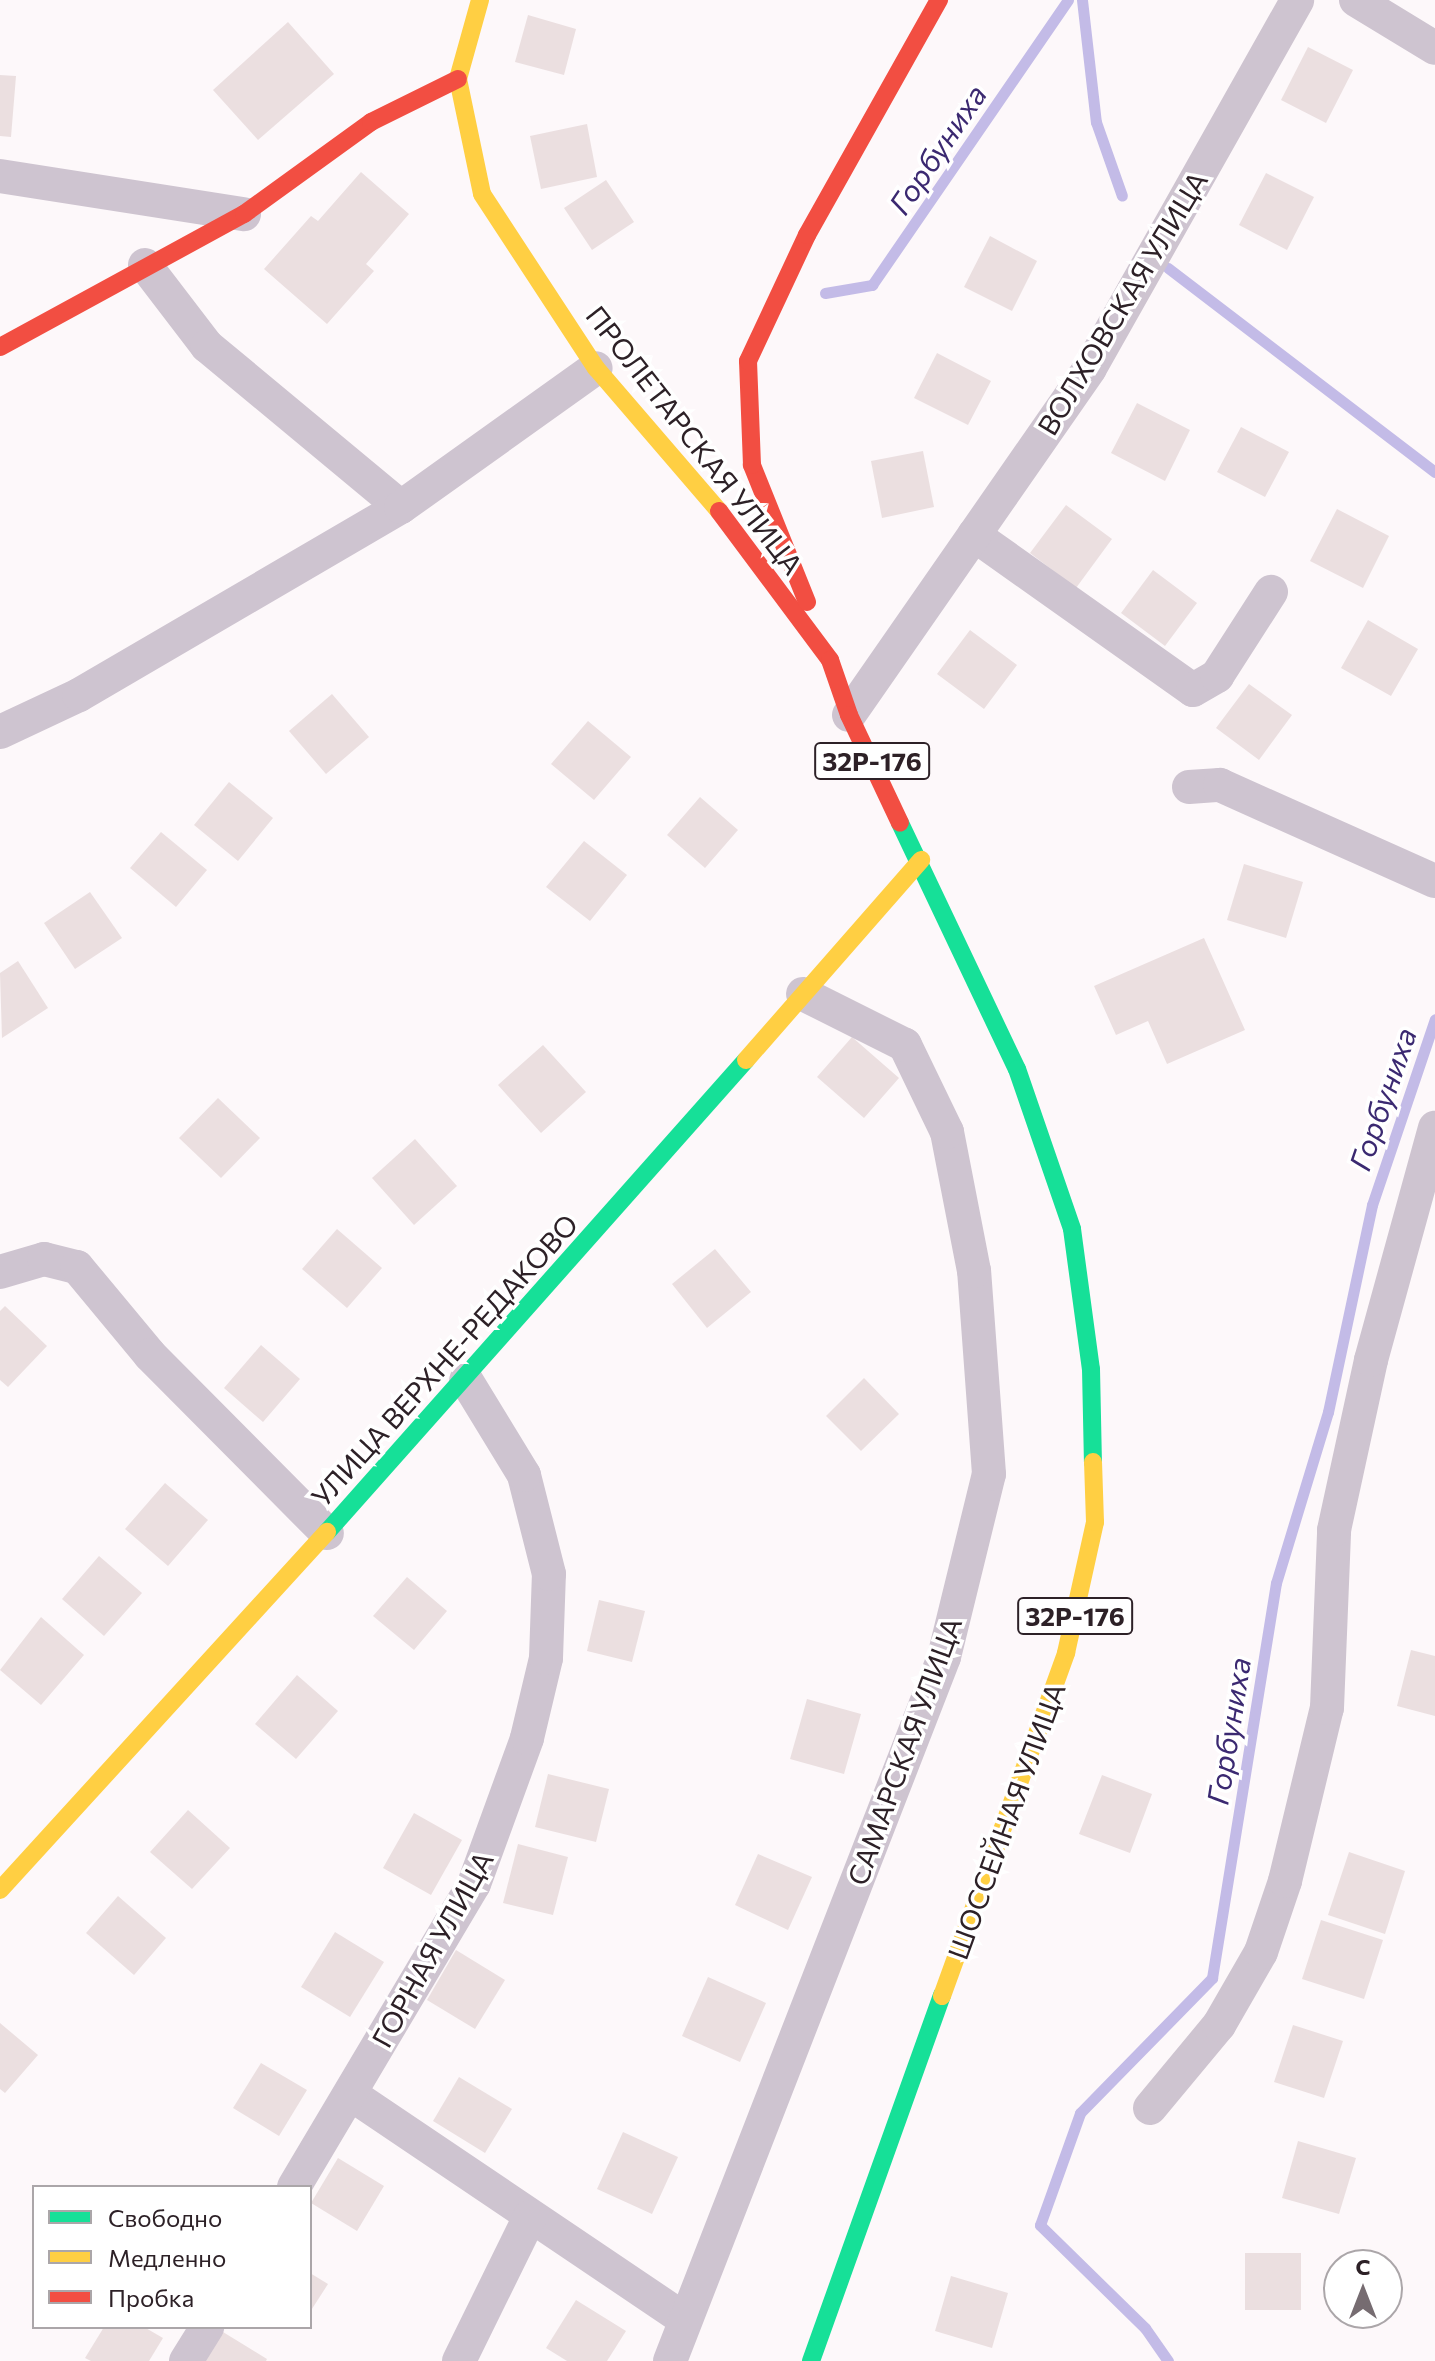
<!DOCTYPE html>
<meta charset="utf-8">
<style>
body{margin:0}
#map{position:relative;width:1435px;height:2361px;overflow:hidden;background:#fdf8fa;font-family:Commissioner,sans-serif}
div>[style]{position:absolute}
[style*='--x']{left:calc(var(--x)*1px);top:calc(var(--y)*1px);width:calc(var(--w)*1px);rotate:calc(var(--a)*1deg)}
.stream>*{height:11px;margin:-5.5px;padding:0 5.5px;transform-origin:5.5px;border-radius:5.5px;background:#c3bbe7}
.building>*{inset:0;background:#ebdfe0}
.street>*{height:34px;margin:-17px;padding:0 17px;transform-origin:17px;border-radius:17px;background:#cec4d0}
.fast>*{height:18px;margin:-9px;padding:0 9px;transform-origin:9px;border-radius:9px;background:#16e098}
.slow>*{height:18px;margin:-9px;padding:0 9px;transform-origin:9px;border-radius:9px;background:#ffcf43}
.jam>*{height:18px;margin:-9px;padding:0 9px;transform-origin:9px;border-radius:9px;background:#f24e42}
span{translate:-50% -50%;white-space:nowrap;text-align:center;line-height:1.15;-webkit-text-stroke:7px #fff;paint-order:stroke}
.shield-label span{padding:2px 6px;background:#fff;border:2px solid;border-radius:6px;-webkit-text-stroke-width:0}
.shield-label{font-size:26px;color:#2d2127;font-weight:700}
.street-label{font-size:28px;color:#2d2127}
.water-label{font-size:30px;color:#3b2971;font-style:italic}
.legend{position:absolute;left:32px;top:2185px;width:280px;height:144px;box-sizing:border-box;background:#fff;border:2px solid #aba6a9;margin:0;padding:10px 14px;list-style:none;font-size:24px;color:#2d2127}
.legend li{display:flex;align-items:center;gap:16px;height:40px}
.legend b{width:40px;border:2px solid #aba6a9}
.north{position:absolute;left:1323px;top:2249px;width:80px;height:80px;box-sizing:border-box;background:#fff;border:2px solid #aba6a9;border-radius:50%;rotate:0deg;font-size:22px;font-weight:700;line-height:32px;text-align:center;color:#2d2127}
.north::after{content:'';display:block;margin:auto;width:28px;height:36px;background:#766c71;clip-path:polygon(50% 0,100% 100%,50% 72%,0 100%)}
</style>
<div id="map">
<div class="stream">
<i style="--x:1082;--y:0;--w:123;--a:83.5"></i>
<i style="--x:1096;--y:122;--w:78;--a:70.6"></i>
<i style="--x:1168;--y:268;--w:336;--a:37.4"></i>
<i style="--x:825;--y:293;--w:48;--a:-9.7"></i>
<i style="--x:872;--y:285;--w:346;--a:-55.5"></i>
<i style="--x:1168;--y:2361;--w:40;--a:-124.9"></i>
<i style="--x:1145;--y:2328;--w:147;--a:-135.6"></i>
<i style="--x:1040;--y:2225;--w:119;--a:-70.3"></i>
<i style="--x:1080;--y:2113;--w:189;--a:-45.6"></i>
<i style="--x:1212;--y:1978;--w:400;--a:-80.8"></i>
<i style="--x:1276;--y:1583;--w:179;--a:-73.1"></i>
<i style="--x:1328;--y:1412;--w:212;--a:-78"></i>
<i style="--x:1372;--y:1205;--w:196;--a:-71.3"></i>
</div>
<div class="building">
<i style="clip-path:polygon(528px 15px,576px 29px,564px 75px,515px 62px)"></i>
<i style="clip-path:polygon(288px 22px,334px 74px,258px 140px,213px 90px)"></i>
<i style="clip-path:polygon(1308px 47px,1353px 70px,1326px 123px,1281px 100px)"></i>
<i style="clip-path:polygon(0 75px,16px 76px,11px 137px,0 136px)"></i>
<i style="clip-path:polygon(587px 124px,597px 177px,541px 189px,530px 136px)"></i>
<i style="clip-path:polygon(361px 172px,409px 214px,366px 264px,374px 271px,327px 324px,264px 269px,311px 216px,318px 221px)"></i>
<i style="clip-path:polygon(1266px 173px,1314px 197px,1287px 250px,1239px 225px)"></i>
<i style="clip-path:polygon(606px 180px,634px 222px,592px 250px,564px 208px)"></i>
<i style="clip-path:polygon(990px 236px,1037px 261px,1012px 311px,964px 287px)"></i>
<i style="clip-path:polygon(937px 353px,991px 381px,968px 425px,914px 398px)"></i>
<i style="clip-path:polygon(1137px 403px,1190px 430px,1165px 481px,1111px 453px)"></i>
<i style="clip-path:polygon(1241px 427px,1289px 452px,1265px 497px,1217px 472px)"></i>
<i style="clip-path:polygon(923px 451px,934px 507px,882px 518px,871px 461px)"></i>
<i style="clip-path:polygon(1066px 505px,1112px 539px,1076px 588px,1030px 553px)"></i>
<i style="clip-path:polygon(1337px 509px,1389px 536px,1363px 588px,1310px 561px)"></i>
<i style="clip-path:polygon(1153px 570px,1197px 603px,1165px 646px,1121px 613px)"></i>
<i style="clip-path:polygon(1368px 620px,1418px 649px,1391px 696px,1341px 668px)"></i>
<i style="clip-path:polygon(970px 630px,1017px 665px,984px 709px,937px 674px)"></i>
<i style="clip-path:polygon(1249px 684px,1292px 715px,1259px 760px,1216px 728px)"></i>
<i style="clip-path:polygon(332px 694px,369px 737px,326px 774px,289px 731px)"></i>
<i style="clip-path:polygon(588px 721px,631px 757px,594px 800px,551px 764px)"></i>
<i style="clip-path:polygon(229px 782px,273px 818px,238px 861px,194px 825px)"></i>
<i style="clip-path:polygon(700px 797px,738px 830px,705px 868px,667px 835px)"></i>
<i style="clip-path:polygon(161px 832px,207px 870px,176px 907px,130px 868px)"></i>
<i style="clip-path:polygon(584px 841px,627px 875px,590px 921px,546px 887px)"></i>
<i style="clip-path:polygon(1244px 864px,1303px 882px,1286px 938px,1227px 920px)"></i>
<i style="clip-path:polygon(90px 892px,122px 938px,75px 969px,44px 923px)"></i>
<i style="clip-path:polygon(1204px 938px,1245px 1030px,1167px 1064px,1148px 1021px,1116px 1035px,1094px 986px)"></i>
<i style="clip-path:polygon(18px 961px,48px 1008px,2px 1038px,0 973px)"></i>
<i style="clip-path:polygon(852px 1037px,899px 1078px,864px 1118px,817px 1077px)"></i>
<i style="clip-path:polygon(543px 1045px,586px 1092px,541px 1133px,498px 1085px)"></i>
<i style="clip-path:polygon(218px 1098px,260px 1138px,221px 1178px,179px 1138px)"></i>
<i style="clip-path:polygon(415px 1139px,457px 1186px,414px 1225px,372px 1178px)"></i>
<i style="clip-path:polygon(337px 1229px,382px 1268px,347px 1308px,302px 1269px)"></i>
<i style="clip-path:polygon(715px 1249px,751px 1292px,707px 1328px,672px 1284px)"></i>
<i style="clip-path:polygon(5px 1306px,47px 1346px,8px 1387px,0 1380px,0 1311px)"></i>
<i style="clip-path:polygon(261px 1345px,300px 1379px,263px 1422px,224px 1388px)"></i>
<i style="clip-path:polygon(864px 1378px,899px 1414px,861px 1451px,826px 1416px)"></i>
<i style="clip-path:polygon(165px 1483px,208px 1520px,168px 1566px,125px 1529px)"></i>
<i style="clip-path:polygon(99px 1556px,142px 1593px,104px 1636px,62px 1599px)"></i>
<i style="clip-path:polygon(407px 1577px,447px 1611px,414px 1650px,373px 1616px)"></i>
<i style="clip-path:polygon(599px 1600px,645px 1611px,632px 1662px,587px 1651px)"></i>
<i style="clip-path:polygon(41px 1617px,84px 1655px,41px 1705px,0 1670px)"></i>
<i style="clip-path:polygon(1411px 1650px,1435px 1656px,1435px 1716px,1397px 1706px)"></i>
<i style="clip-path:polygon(297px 1675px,338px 1711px,296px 1759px,255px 1724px)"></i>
<i style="clip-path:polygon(807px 1699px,861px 1714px,844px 1774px,790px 1759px)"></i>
<i style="clip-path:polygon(548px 1774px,609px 1789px,596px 1842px,535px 1827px)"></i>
<i style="clip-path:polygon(1102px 1775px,1152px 1794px,1130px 1853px,1079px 1834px)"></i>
<i style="clip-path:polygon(188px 1810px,230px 1848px,192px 1889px,150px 1852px)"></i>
<i style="clip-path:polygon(414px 1813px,462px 1840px,431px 1895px,383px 1868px)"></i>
<i style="clip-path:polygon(518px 1844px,568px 1857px,553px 1915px,503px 1903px)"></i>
<i style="clip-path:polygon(1349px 1852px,1405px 1871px,1385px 1934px,1328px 1915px)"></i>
<i style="clip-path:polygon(758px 1854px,812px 1877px,788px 1930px,735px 1905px)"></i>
<i style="clip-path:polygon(118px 1896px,166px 1938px,134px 1975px,86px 1933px)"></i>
<i style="clip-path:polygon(1321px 1920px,1383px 1940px,1364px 1999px,1302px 1979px)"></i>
<i style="clip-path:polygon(335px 1932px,384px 1962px,350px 2017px,301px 1987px)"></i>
<i style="clip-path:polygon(456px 1950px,505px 1980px,475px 2029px,427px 2000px)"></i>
<i style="clip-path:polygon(708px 1977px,766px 2003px,740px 2062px,682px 2036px)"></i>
<i style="clip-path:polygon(0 2023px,38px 2055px,5px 2093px,0 2089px)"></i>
<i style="clip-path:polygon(1293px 2025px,1343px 2041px,1324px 2098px,1274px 2082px)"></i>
<i style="clip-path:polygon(261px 2063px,307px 2090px,279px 2136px,233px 2108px)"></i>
<i style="clip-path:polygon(459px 2077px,512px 2109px,485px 2153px,433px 2121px)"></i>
<i style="clip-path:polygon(623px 2132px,678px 2157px,652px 2214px,597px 2189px)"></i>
<i style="clip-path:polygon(1298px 2141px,1356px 2158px,1339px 2214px,1282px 2198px)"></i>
<i style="clip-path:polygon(338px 2158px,384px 2186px,357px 2231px,311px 2203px)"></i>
<i style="clip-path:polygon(1245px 2253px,1301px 2253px,1301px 2310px,1245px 2310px)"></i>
<i style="clip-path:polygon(310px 2273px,328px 2284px,310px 2312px)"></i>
<i style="clip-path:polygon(951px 2276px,1008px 2293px,992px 2348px,935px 2331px)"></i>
<i style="clip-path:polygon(576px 2300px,626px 2331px,607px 2361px,567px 2361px,546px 2348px)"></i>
<i style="clip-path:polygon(104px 2327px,144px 2327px,163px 2338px,149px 2361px,91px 2361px,85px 2358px)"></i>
<i style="clip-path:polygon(223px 2332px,267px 2359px,266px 2361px,205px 2361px)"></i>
</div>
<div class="street">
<i style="--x:1356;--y:0;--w:92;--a:31.3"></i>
<i style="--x:0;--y:176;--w:247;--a:8.9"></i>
<i style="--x:145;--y:265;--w:102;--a:52.6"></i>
<i style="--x:207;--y:346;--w:252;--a:39.7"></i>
<i style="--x:974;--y:535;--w:268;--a:35.3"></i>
<i style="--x:1193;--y:690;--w:28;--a:-30"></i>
<i style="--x:1217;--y:676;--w:100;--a:-57.3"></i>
<i style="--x:849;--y:715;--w:422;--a:-55.2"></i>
<i style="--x:1090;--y:368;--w:422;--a:-60.6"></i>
<i style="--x:0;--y:732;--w:87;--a:-25.1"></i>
<i style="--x:79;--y:695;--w:373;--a:-30.3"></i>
<i style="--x:401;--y:507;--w:239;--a:-35.5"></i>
<i style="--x:1189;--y:787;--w:31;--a:-4"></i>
<i style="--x:1220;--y:785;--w:235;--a:24.1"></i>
<i style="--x:0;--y:1272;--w:46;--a:-16.5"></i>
<i style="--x:44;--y:1259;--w:34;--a:14"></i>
<i style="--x:77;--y:1267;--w:114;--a:50.3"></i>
<i style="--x:150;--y:1355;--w:251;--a:45.2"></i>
<i style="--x:352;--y:2095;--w:399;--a:34"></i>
<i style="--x:1150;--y:2108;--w:108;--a:-50.3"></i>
<i style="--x:1219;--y:2025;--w:84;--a:-60.1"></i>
<i style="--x:1261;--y:1952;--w:75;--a:-71.3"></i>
<i style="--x:1285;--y:1881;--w:178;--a:-76.4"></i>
<i style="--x:1327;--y:1708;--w:178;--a:-87.7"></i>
<i style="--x:1334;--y:1530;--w:174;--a:-77.7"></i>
<i style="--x:1371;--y:1360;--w:241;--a:-74.6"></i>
<i style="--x:294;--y:2187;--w:352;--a:-59.3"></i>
<i style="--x:474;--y:1884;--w:155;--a:-70"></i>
<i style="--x:527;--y:1738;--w:82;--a:-76.6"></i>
<i style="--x:546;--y:1658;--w:84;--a:-88"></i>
<i style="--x:549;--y:1574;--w:102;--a:-104.2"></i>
<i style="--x:524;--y:1475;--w:111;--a:-121.4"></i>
<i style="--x:186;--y:2361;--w:40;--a:-58"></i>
<i style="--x:459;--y:2361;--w:161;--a:-63.8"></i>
<i style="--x:670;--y:2361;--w:755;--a:-68.73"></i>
<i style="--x:944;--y:1657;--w:188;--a:-76.2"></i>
<i style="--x:989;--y:1474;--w:204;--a:-94.2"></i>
<i style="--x:974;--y:1271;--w:142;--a:-101"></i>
<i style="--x:947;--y:1132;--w:97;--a:-115.8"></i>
<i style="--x:905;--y:1045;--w:114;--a:-153.4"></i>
</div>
<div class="fast">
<i style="--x:900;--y:823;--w:272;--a:64.6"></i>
<i style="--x:1017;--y:1069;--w:169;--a:71"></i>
<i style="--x:1072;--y:1229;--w:141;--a:82.3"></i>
<i style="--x:1091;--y:1369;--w:93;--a:88.8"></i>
<i style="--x:327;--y:1532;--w:631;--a:-48.4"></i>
<i style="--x:811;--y:2361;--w:388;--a:-70.3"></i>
</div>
<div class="slow">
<i style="--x:480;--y:0;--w:82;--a:105.6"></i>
<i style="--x:458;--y:79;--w:117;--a:78.2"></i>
<i style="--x:482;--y:194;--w:208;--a:56.8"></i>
<i style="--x:596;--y:368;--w:189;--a:49.3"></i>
<i style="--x:746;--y:1060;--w:266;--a:-48.8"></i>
<i style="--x:0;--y:1890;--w:485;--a:-47.6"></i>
<i style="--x:942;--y:1996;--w:365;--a:-70.1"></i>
<i style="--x:1066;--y:1653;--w:134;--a:-77.5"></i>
<i style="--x:1095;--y:1522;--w:60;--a:-91.9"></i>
</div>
<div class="jam">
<i style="--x:0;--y:347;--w:278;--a:-28.6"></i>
<i style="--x:244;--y:214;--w:157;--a:-35.9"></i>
<i style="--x:371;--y:122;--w:97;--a:-26.3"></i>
<i style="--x:719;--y:511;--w:186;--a:53.3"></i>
<i style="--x:830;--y:660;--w:58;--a:70.9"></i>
<i style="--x:849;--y:715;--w:119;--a:64.7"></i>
<i style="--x:807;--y:602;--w:148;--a:-111.9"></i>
<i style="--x:752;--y:465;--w:104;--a:-92.2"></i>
<i style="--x:748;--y:361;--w:139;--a:-64.9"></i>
<i style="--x:807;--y:235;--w:270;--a:-60.7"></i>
</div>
<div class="shield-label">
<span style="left:872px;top:761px">32Р-176</span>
<span style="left:1075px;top:1616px">32Р-176</span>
</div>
<div class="street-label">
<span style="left:1122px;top:303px;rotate:-59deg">ВОЛХОВСКАЯ УЛИЦА</span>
<span style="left:695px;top:440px;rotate:52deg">ПРОЛЕТАРСКАЯ УЛИЦА</span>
<span style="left:444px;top:1360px;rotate:-48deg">УЛИЦА ВЕРХНЕ-РЕДАКОВО</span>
<span style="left:904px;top:1751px;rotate:-70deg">САМАРСКАЯ УЛИЦА</span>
<span style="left:1006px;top:1821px;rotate:-70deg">ШОССЕЙНАЯ УЛИЦА</span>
<span style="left:432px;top:1949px;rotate:-61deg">ГОРНАЯ УЛИЦА</span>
</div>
<div class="water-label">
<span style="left:937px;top:149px;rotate:-56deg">Горбуниха</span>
<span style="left:1382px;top:1099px;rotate:-71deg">Горбуниха</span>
<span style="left:1228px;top:1731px;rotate:-81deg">Горбуниха</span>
</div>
<ul class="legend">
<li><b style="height:10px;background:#16e098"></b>Свободно</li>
<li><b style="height:10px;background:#ffcf43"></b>Медленно</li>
<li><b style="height:10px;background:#f24e42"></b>Пробка</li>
</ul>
<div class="north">С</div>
</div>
